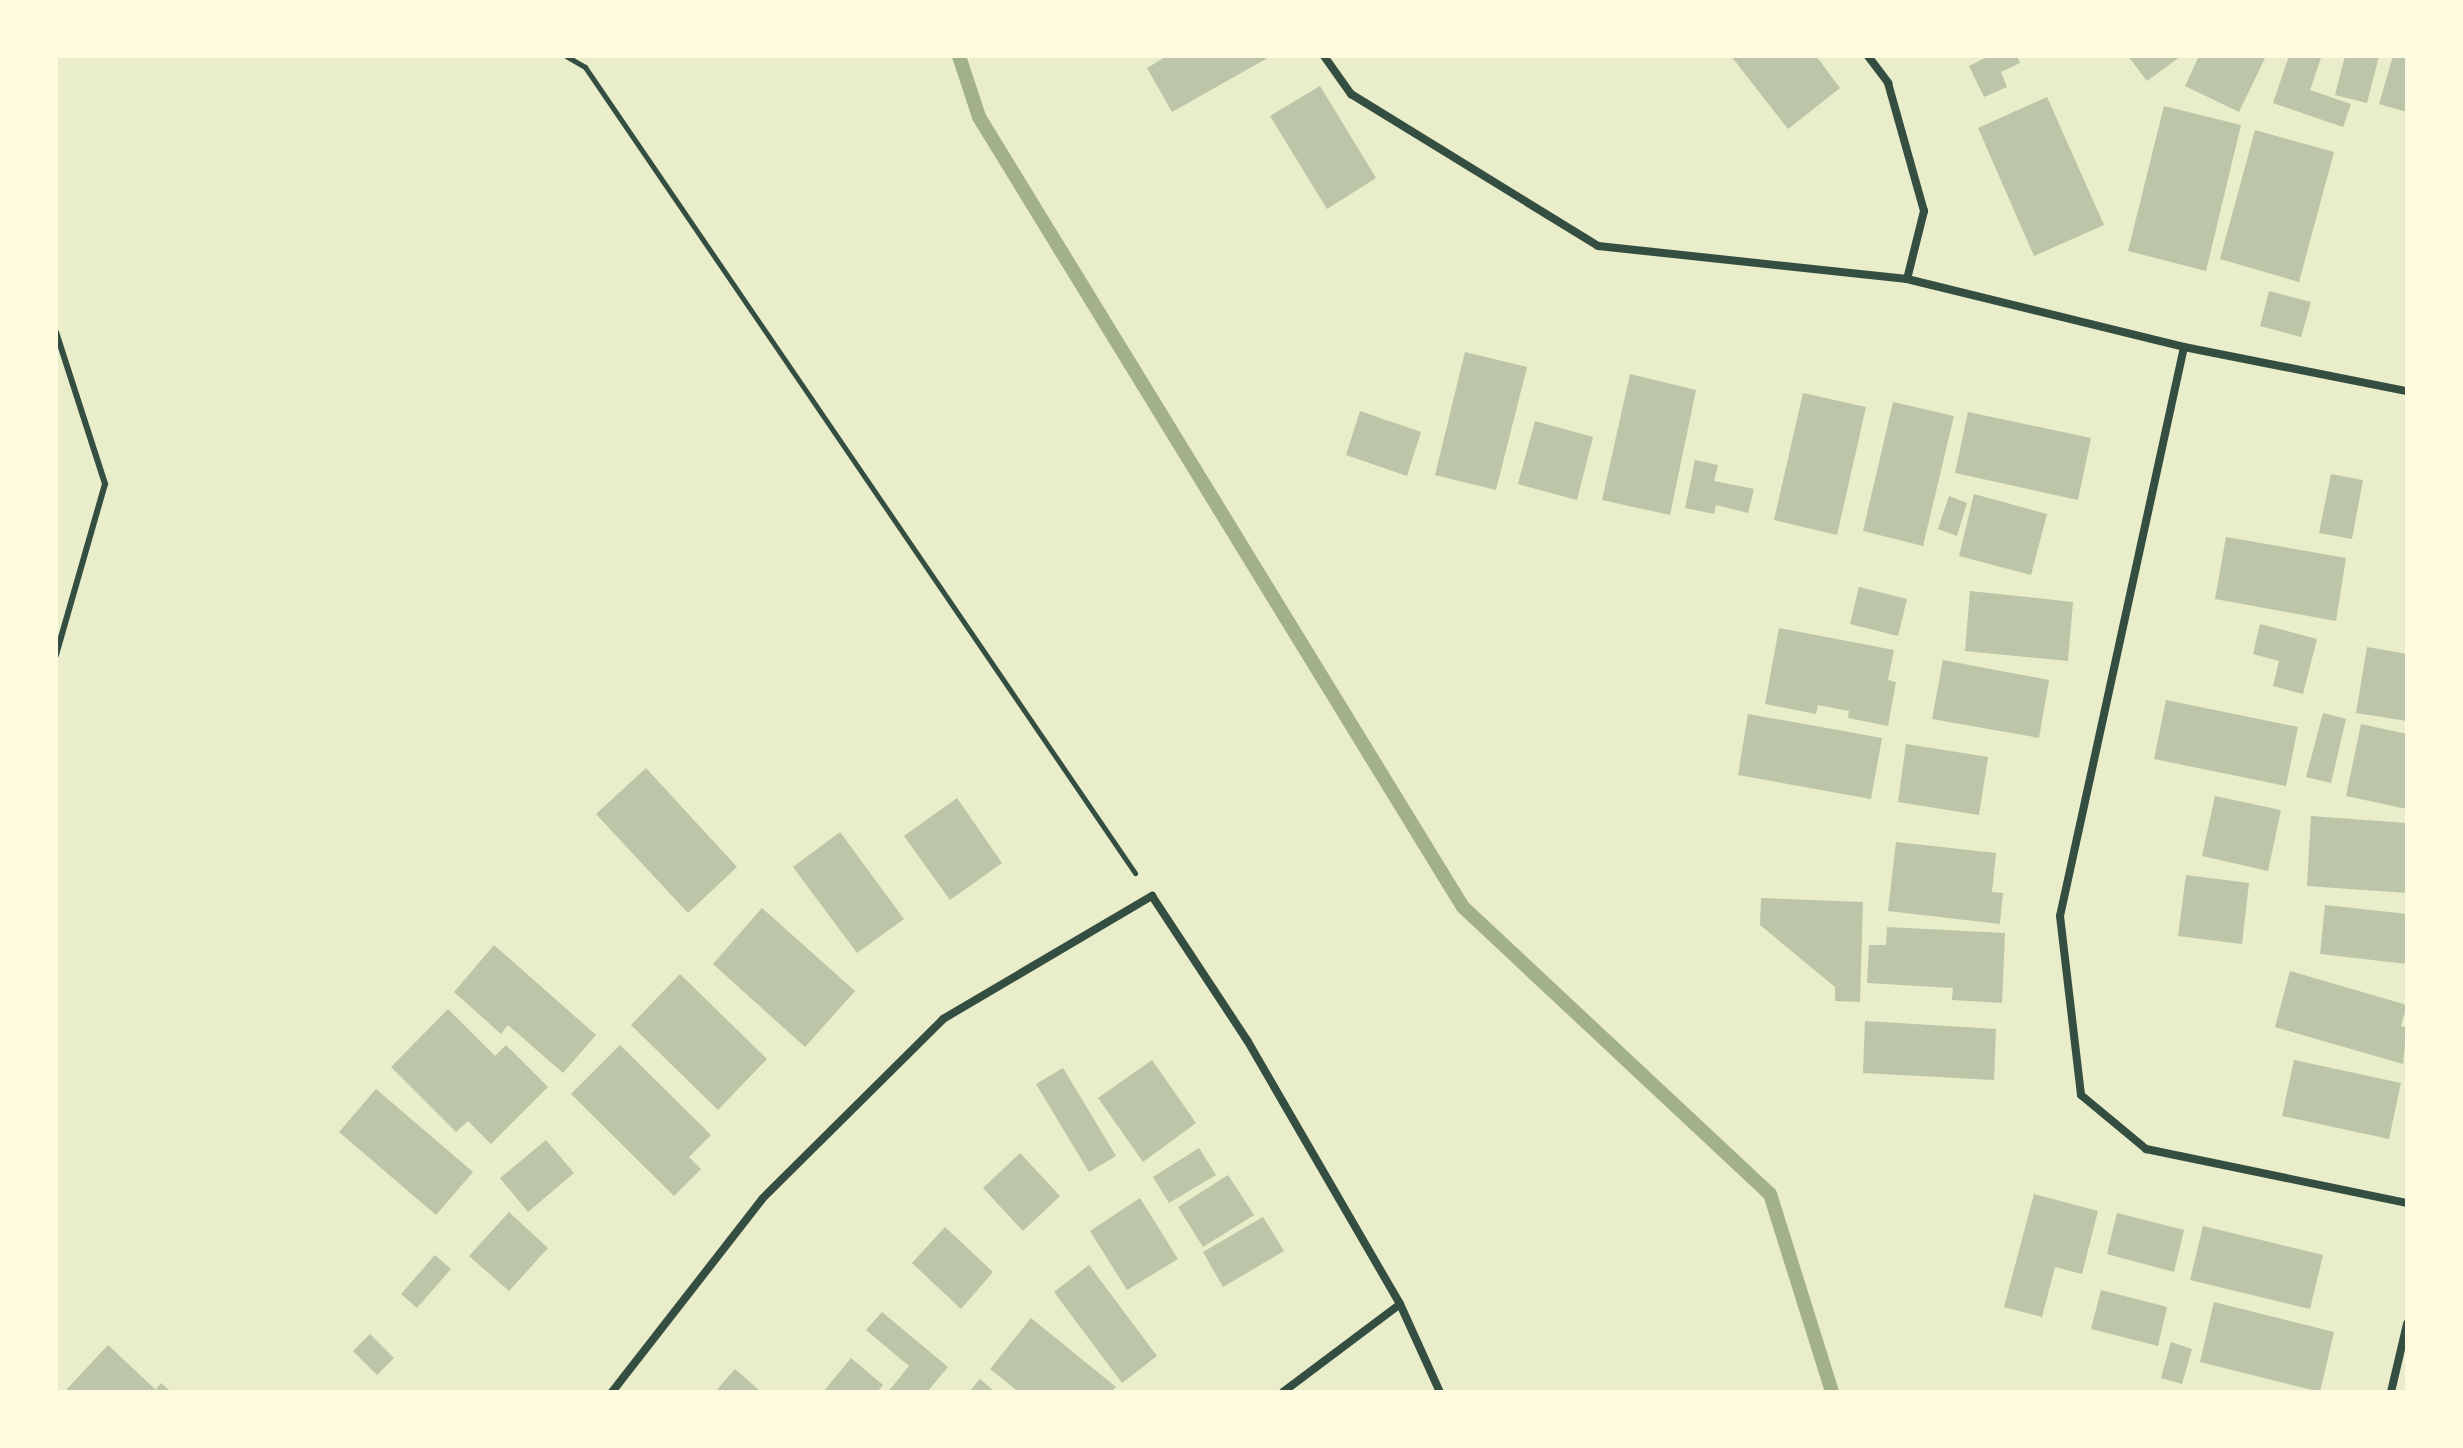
<!DOCTYPE html>
<style>
body{margin:0}
#map{position:relative;width:2463px;height:1448px;overflow:hidden;background:#e9edc9;font-family:"PT Sans",sans-serif}
div>[style]{position:absolute}
[style*='--x']{left:calc(var(--x)*1px);top:calc(var(--y)*1px);width:calc(var(--w)*1px);rotate:calc(var(--a)*1deg)}
.stream>*{height:14px;margin:-7px;padding:0 7px;transform-origin:7px;border-radius:7px;background:#a3b18a}
.building>*{inset:0;background:#bcc5a7}
.path>*{height:5px;margin:-2.5px;padding:0 2.5px;transform-origin:2.5px;border-radius:2.5px;background:#344e41}
.service>*{height:6px;margin:-3px;padding:0 3px;transform-origin:3px;border-radius:3px;background:#344e41}
.minor>*{height:8px;margin:-4px;padding:0 4px;transform-origin:4px;border-radius:4px;background:#344e41}
span{translate:-50% -50%;white-space:nowrap;text-align:center;line-height:1.15;-webkit-text-stroke:6px #fefae0;paint-order:stroke}
.frame{position:absolute;inset:0;border:58px solid #fefae0;pointer-events:none}
</style>
<div id="map">
<div class="stream">
<i style="--x:959;--y:56;--w:64;--a:71.8"></i>
<i style="--x:979;--y:117;--w:926;--a:58.51"></i>
<i style="--x:1463;--y:907;--w:420;--a:43.1"></i>
<i style="--x:1770;--y:1194;--w:207;--a:72.6"></i>
</div>
<div class="building">
<i style="clip-path:polygon(1167px 56px,1271px 56px,1172px 112px,1147px 68px)"></i>
<i style="clip-path:polygon(1731px 56px,1816px 56px,1840px 88px,1788px 129px)"></i>
<i style="clip-path:polygon(1989px 56px,2017px 56px,2020px 63px,2001px 72px,2007px 87px,1984px 97px,1969px 66px)"></i>
<i style="clip-path:polygon(2128px 56px,2181px 56px,2147px 81px)"></i>
<i style="clip-path:polygon(2199px 56px,2266px 56px,2239px 112px,2185px 86px)"></i>
<i style="clip-path:polygon(2289px 56px,2321px 58px,2310px 90px,2351px 104px,2343px 127px,2273px 103px)"></i>
<i style="clip-path:polygon(2345px 56px,2379px 56px,2367px 103px,2335px 95px)"></i>
<i style="clip-path:polygon(2393px 56px,2407px 56px,2407px 112px,2379px 104px)"></i>
<i style="clip-path:polygon(1320px 86px,1376px 178px,1327px 209px,1270px 116px)"></i>
<i style="clip-path:polygon(2047px 97px,2104px 225px,2034px 256px,1978px 128px)"></i>
<i style="clip-path:polygon(2164px 106px,2241px 125px,2206px 271px,2128px 251px)"></i>
<i style="clip-path:polygon(2255px 130px,2334px 152px,2299px 282px,2220px 259px)"></i>
<i style="clip-path:polygon(2269px 291px,2311px 302px,2301px 337px,2260px 326px)"></i>
<i style="clip-path:polygon(1465px 352px,1527px 367px,1496px 490px,1435px 475px)"></i>
<i style="clip-path:polygon(1630px 374px,1696px 390px,1670px 515px,1602px 500px)"></i>
<i style="clip-path:polygon(1803px 393px,1866px 407px,1837px 535px,1774px 520px)"></i>
<i style="clip-path:polygon(1893px 402px,1954px 416px,1923px 546px,1863px 531px)"></i>
<i style="clip-path:polygon(1360px 411px,1421px 432px,1407px 476px,1346px 455px)"></i>
<i style="clip-path:polygon(1968px 412px,2091px 438px,2078px 500px,1955px 473px)"></i>
<i style="clip-path:polygon(1535px 421px,1593px 437px,1577px 500px,1518px 484px)"></i>
<i style="clip-path:polygon(1695px 460px,1718px 465px,1714px 481px,1754px 489px,1748px 513px,1716px 505px,1714px 514px,1685px 508px)"></i>
<i style="clip-path:polygon(2331px 474px,2363px 480px,2352px 539px,2319px 533px)"></i>
<i style="clip-path:polygon(1974px 494px,2047px 514px,2031px 575px,1959px 556px)"></i>
<i style="clip-path:polygon(1949px 496px,1967px 503px,1957px 536px,1938px 529px)"></i>
<i style="clip-path:polygon(2226px 537px,2346px 558px,2336px 621px,2215px 599px)"></i>
<i style="clip-path:polygon(1859px 587px,1907px 599px,1898px 636px,1850px 624px)"></i>
<i style="clip-path:polygon(1970px 591px,2073px 602px,2068px 661px,1965px 651px)"></i>
<i style="clip-path:polygon(2260px 624px,2317px 639px,2303px 694px,2273px 686px,2279px 661px,2253px 654px)"></i>
<i style="clip-path:polygon(1779px 628px,1894px 650px,1888px 680px,1896px 682px,1888px 726px,1848px 718px,1849px 711px,1818px 705px,1816px 714px,1765px 704px)"></i>
<i style="clip-path:polygon(2367px 647px,2407px 654px,2407px 721px,2356px 713px)"></i>
<i style="clip-path:polygon(1943px 660px,2049px 680px,2039px 738px,1932px 719px)"></i>
<i style="clip-path:polygon(2166px 700px,2298px 727px,2286px 786px,2154px 759px)"></i>
<i style="clip-path:polygon(2323px 713px,2346px 719px,2331px 783px,2306px 777px)"></i>
<i style="clip-path:polygon(1748px 714px,1882px 738px,1871px 799px,1738px 775px)"></i>
<i style="clip-path:polygon(2361px 724px,2407px 734px,2407px 809px,2346px 796px)"></i>
<i style="clip-path:polygon(1906px 744px,1988px 757px,1979px 815px,1898px 802px)"></i>
<i style="clip-path:polygon(646px 768px,737px 867px,688px 913px,596px 814px)"></i>
<i style="clip-path:polygon(2215px 796px,2281px 810px,2268px 871px,2202px 856px)"></i>
<i style="clip-path:polygon(957px 798px,1002px 863px,950px 900px,904px 836px)"></i>
<i style="clip-path:polygon(2311px 816px,2407px 823px,2407px 893px,2307px 886px)"></i>
<i style="clip-path:polygon(840px 832px,904px 919px,857px 953px,793px 867px)"></i>
<i style="clip-path:polygon(1896px 842px,1996px 853px,1992px 892px,2003px 893px,2000px 924px,1888px 911px)"></i>
<i style="clip-path:polygon(2186px 875px,2249px 883px,2242px 944px,2178px 936px)"></i>
<i style="clip-path:polygon(1761px 898px,1863px 902px,1860px 1002px,1835px 1001px,1835px 987px,1760px 925px)"></i>
<i style="clip-path:polygon(2325px 905px,2407px 914px,2407px 964px,2320px 954px)"></i>
<i style="clip-path:polygon(762px 908px,855px 991px,805px 1047px,713px 964px)"></i>
<i style="clip-path:polygon(1887px 927px,2005px 933px,2002px 1003px,1952px 1000px,1953px 988px,1867px 983px,1869px 945px,1886px 945px)"></i>
<i style="clip-path:polygon(494px 945px,596px 1035px,563px 1073px,508px 1025px,501px 1034px,454px 992px)"></i>
<i style="clip-path:polygon(2290px 971px,2407px 1005px,2401px 1026px,2407px 1028px,2403px 1064px,2275px 1027px)"></i>
<i style="clip-path:polygon(680px 974px,767px 1059px,718px 1110px,631px 1025px)"></i>
<i style="clip-path:polygon(448px 1009px,495px 1056px,506px 1045px,548px 1087px,491px 1144px,468px 1121px,456px 1132px,391px 1067px)"></i>
<i style="clip-path:polygon(1865px 1021px,1996px 1029px,1994px 1080px,1863px 1073px)"></i>
<i style="clip-path:polygon(620px 1045px,711px 1135px,689px 1157px,701px 1169px,674px 1196px,571px 1094px)"></i>
<i style="clip-path:polygon(1152px 1060px,1196px 1123px,1143px 1162px,1098px 1098px)"></i>
<i style="clip-path:polygon(2294px 1060px,2401px 1083px,2389px 1139px,2282px 1116px)"></i>
<i style="clip-path:polygon(1063px 1068px,1116px 1156px,1089px 1172px,1036px 1084px)"></i>
<i style="clip-path:polygon(376px 1089px,473px 1172px,436px 1215px,339px 1132px)"></i>
<i style="clip-path:polygon(546px 1140px,574px 1173px,528px 1212px,500px 1178px)"></i>
<i style="clip-path:polygon(1199px 1148px,1216px 1175px,1169px 1203px,1153px 1177px)"></i>
<i style="clip-path:polygon(1020px 1153px,1060px 1196px,1023px 1231px,983px 1188px)"></i>
<i style="clip-path:polygon(1228px 1175px,1254px 1215px,1203px 1247px,1178px 1207px)"></i>
<i style="clip-path:polygon(2034px 1194px,2098px 1211px,2082px 1274px,2055px 1267px,2042px 1317px,2004px 1307px)"></i>
<i style="clip-path:polygon(1140px 1198px,1178px 1259px,1127px 1290px,1090px 1231px)"></i>
<i style="clip-path:polygon(509px 1212px,548px 1248px,509px 1291px,469px 1256px)"></i>
<i style="clip-path:polygon(2117px 1213px,2184px 1230px,2174px 1272px,2107px 1254px)"></i>
<i style="clip-path:polygon(1263px 1217px,1284px 1251px,1223px 1287px,1203px 1252px)"></i>
<i style="clip-path:polygon(2203px 1226px,2323px 1255px,2310px 1309px,2190px 1280px)"></i>
<i style="clip-path:polygon(945px 1227px,993px 1272px,961px 1309px,912px 1263px)"></i>
<i style="clip-path:polygon(435px 1255px,451px 1269px,417px 1308px,401px 1294px)"></i>
<i style="clip-path:polygon(1089px 1265px,1157px 1356px,1122px 1383px,1054px 1292px)"></i>
<i style="clip-path:polygon(2101px 1290px,2167px 1307px,2158px 1346px,2091px 1329px)"></i>
<i style="clip-path:polygon(2214px 1302px,2334px 1332px,2320px 1392px,2200px 1362px)"></i>
<i style="clip-path:polygon(882px 1312px,948px 1367px,927px 1392px,888px 1392px,909px 1366px,866px 1330px)"></i>
<i style="clip-path:polygon(1031px 1318px,1116px 1387px,1111px 1392px,1019px 1392px,990px 1369px)"></i>
<i style="clip-path:polygon(370px 1334px,394px 1358px,377px 1375px,353px 1351px)"></i>
<i style="clip-path:polygon(2171px 1342px,2192px 1349px,2182px 1384px,2161px 1378px)"></i>
<i style="clip-path:polygon(108px 1345px,156px 1390px,161px 1383px,171px 1392px,70px 1392px,67px 1389px)"></i>
<i style="clip-path:polygon(851px 1358px,883px 1385px,877px 1392px,823px 1392px)"></i>
<i style="clip-path:polygon(735px 1369px,761px 1392px,715px 1392px)"></i>
<i style="clip-path:polygon(980px 1379px,995px 1392px,969px 1392px)"></i>
</div>
<div class="path">
<i style="--x:566;--y:56;--w:22;--a:30"></i>
<i style="--x:585;--y:67;--w:976;--a:55.69"></i>
</div>
<div class="service">
<i style="--x:56;--y:332;--w:160;--a:72.1"></i>
<i style="--x:105;--y:484;--w:178;--a:106"></i>
</div>
<div class="minor">
<i style="--x:1324;--y:56;--w:47;--a:54.6"></i>
<i style="--x:1351;--y:94;--w:290;--a:31.6"></i>
<i style="--x:1598;--y:246;--w:311;--a:6.1"></i>
<i style="--x:1907;--y:279;--w:285;--a:13.8"></i>
<i style="--x:2184;--y:347;--w:227;--a:11.2"></i>
<i style="--x:1868;--y:56;--w:34;--a:53"></i>
<i style="--x:1888;--y:83;--w:133;--a:74.3"></i>
<i style="--x:1924;--y:211;--w:70;--a:104"></i>
<i style="--x:2184;--y:347;--w:582;--a:102.29"></i>
<i style="--x:2060;--y:916;--w:180;--a:83.3"></i>
<i style="--x:2081;--y:1095;--w:85;--a:39.7"></i>
<i style="--x:2146;--y:1149;--w:267;--a:11.7"></i>
<i style="--x:612;--y:1392;--w:244;--a:-52.1"></i>
<i style="--x:762;--y:1199;--w:255;--a:-44.8"></i>
<i style="--x:943;--y:1019;--w:243;--a:-30.5"></i>
<i style="--x:1152;--y:896;--w:173;--a:56.6"></i>
<i style="--x:1247;--y:1040;--w:305;--a:59.9"></i>
<i style="--x:1400;--y:1304;--w:97;--a:65.6"></i>
<i style="--x:1283;--y:1392;--w:146;--a:-36.9"></i>
<i style="--x:2391;--y:1392;--w:70;--a:-76.8"></i>
</div>
<div class="frame"></div>
</div>
